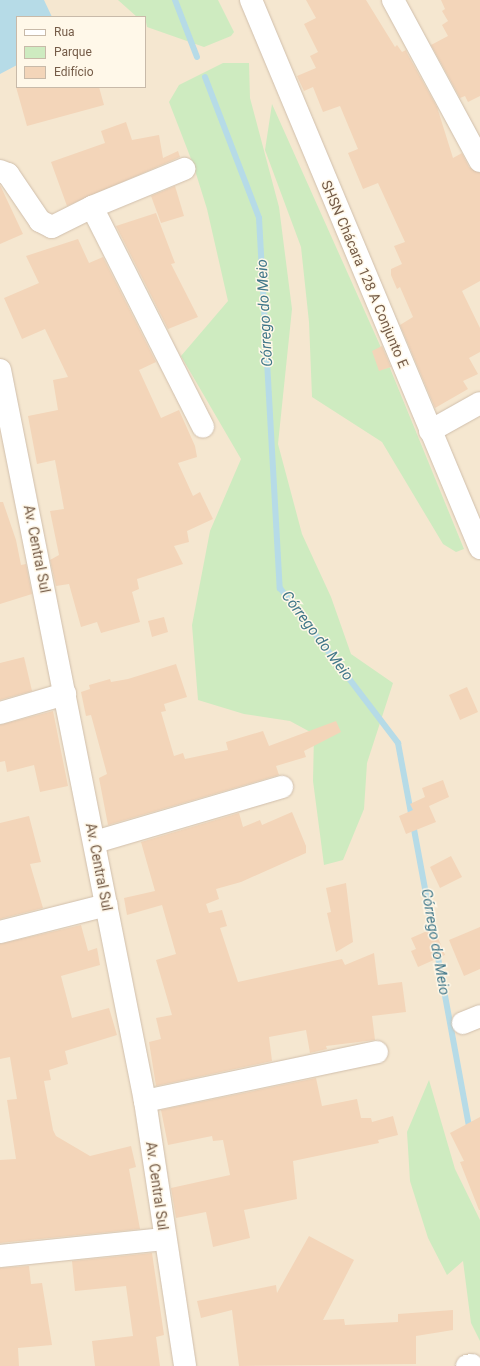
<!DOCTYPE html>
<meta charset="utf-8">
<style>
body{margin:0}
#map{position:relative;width:480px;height:1366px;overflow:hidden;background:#fdf5e2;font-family:Roboto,sans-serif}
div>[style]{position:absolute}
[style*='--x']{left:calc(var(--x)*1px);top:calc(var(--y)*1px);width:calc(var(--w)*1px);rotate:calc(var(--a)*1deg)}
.residential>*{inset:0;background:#f5e7d0}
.green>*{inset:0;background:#ceebc0}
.water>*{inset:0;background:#b6dbe7}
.stream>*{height:6px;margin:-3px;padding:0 3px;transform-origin:3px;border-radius:3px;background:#b6dbe7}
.building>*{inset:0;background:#f3d5b9}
.roads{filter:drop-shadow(0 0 1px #d0bfac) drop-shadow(0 0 1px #d0bfac)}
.minor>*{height:22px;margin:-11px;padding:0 11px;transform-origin:11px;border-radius:11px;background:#fff}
span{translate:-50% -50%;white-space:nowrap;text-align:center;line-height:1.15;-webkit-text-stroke:3px #fff8e9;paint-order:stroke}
.street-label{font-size:14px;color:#755c48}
.water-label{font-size:15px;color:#417789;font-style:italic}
.legend{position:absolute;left:16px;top:16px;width:130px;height:72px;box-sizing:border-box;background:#fff8e9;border:1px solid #c8baa9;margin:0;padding:5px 7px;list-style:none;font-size:12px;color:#755c48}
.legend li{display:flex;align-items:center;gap:8px;height:20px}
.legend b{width:20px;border:1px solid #c8baa9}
</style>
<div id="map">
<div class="residential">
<i style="clip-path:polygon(evenodd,0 0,480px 0,480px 1366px,0 1366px,0 0,17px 17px,145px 17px,145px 87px,17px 87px,17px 17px)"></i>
</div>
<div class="green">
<i style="clip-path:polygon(118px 0,218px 0,234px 32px,231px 36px,204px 47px,147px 27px,145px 17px,137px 17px)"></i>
<i style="clip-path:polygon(223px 63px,249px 63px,250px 98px,279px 207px,292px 309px,278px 444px,302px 534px,331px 597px,351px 654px,393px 683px,367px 763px,364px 809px,343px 860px,324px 865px,313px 781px,314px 734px,290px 721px,244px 714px,198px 700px,192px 625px,210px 531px,241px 459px,181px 356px,228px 301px,207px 209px,193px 164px,169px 102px,179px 85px)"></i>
<i style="clip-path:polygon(272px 104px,387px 361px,464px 549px,456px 552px,443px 544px,382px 442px,312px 397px,309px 322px,301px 247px,265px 150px)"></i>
<i style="clip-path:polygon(429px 1080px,455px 1169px,480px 1220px,480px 1341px,471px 1323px,463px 1261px,447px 1275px,428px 1238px,410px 1181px,407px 1132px)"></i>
</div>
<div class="water">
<i style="clip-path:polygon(0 0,44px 0,52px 17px,17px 17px,17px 65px,0 74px)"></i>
</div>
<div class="stream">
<i style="--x:175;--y:0;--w:61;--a:68.9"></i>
<i style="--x:205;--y:77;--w:151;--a:69"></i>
<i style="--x:259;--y:218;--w:371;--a:86.8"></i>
<i style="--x:280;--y:588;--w:195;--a:52.7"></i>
<i style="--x:398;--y:743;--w:197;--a:79.5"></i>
<i style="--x:437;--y:952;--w:182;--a:79.6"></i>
</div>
<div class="building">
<i style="clip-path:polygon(306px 0,366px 0,395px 47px,397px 45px,402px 52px,406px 50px,407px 53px,437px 107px,453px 158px,462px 153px,469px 167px,480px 173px,480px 281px,462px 291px,480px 328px,480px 352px,469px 358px,478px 374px,463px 381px,468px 389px,435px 408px,400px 325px,413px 317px,400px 287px,397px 289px,391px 275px,391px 269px,402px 264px,394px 246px,405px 242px,378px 183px,363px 189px,348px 153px,358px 149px,340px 106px,323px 112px,313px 87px,304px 91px,297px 76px,316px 68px,310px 56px,318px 52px,304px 24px,316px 18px)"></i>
<i style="clip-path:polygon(441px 0,480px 0,480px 96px,468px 102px,465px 96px,460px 98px,431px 45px,448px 36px,442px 25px,448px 21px,442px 11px,445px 9px)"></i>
<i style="clip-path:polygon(16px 87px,99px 87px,104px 105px,27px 126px)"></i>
<i style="clip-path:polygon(126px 122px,132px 140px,159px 135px,163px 158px,178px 151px,180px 157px,67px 206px,51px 162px,105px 143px,101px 131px)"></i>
<i style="clip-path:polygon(0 185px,23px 234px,0 244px)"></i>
<i style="clip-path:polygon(175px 186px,184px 216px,161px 223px,151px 196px)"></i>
<i style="clip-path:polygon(156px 213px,175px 263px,171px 264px,198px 317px,168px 329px,116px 226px)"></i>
<i style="clip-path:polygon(78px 239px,89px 263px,103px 257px,156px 362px,139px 370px,161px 418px,179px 410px,195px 446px,197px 457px,178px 463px,193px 496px,200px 492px,213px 519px,187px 531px,189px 542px,174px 546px,183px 564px,137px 579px,139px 589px,132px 592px,140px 622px,101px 633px,97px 622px,81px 627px,69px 584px,56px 586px,50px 560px,59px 555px,50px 511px,64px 509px,55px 460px,37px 464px,28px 416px,58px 410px,53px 380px,68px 377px,45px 329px,22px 339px,4px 298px,39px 283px,26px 256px)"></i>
<i style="clip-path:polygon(382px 346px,391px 367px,379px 371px,372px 351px)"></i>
<i style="clip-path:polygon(0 502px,3px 502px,16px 540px,21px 565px,26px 564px,32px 594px,0 604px)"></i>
<i style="clip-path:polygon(164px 617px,168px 632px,152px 637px,148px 621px)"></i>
<i style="clip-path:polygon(24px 657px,32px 691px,0 700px,0 663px)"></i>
<i style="clip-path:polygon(176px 664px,187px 697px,164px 704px,166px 711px,161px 712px,174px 756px,183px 753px,185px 759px,228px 750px,226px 742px,263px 731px,269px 746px,336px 721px,341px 732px,304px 751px,306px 757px,276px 766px,279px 775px,108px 825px,99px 778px,107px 774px,91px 715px,86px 716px,81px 692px,90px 689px,89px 685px,110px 679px,111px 682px,128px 679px)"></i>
<i style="clip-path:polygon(467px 687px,478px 712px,460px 720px,449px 695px)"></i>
<i style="clip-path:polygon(53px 711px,68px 786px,40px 792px,34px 765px,7px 772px,5px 761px,0 762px,0 725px)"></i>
<i style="clip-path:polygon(443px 780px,449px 797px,429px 806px,436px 822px,406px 834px,399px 816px,413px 810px,410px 804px,425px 797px,422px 788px)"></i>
<i style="clip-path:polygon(292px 812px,306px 846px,306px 853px,241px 882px,216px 889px,219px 899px,206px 904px,209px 913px,222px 910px,227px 926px,220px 928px,238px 982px,342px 959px,345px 965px,374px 953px,378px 985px,402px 982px,406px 1012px,372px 1016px,375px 1040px,326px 1046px,327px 1049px,310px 1053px,306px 1030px,269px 1037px,272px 1061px,156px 1086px,149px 1042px,161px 1039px,156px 1018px,172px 1015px,156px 960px,176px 954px,162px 905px,127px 915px,124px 898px,155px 891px,141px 842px,239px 813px,243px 827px,260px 820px,262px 825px)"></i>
<i style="clip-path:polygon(29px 816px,41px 862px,30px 864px,43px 908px,0 919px,0 823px)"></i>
<i style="clip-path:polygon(451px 856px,462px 877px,440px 888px,430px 867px)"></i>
<i style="clip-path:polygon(346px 883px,353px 942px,336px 952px,327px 913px,331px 912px,326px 888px)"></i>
<i style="clip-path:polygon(81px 925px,88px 951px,97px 948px,100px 965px,61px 976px,72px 1018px,109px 1008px,117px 1035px,65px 1051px,68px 1064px,49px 1070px,51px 1080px,44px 1081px,53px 1130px,56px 1136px,90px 1156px,131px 1146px,136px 1167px,129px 1169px,140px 1229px,0 1243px,0 1160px,16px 1159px,7px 1100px,17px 1099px,10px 1057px,0 1059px,0 944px)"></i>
<i style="clip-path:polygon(480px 927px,480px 969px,464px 976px,449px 940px)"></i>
<i style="clip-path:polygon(434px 928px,445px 955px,418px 967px,411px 951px,416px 949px,411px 938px)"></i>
<i style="clip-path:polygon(316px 1078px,322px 1106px,357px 1099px,361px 1118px,371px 1118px,372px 1122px,393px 1116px,398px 1135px,378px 1140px,379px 1143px,293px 1161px,297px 1199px,244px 1210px,250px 1238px,213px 1247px,206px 1212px,176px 1218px,171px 1188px,230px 1175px,223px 1140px,213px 1141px,212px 1136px,168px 1145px,161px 1110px)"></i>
<i style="clip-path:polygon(480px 1117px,480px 1210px,479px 1210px,460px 1162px,464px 1161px,450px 1133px)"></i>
<i style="clip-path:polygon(309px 1236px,354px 1260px,323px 1320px,344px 1319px,345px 1325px,398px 1322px,398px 1314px,453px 1310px,453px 1330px,416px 1336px,416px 1364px,239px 1366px,232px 1310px,201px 1318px,197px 1301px,276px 1285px,277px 1293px)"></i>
<i style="clip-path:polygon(152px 1253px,164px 1335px,156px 1337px,160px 1366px,95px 1366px,92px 1341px,133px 1336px,126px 1286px,75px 1291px,72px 1261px)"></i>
<i style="clip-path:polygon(29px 1266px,31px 1284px,42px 1283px,52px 1345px,18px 1348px,19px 1366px,0 1366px,0 1268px)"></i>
</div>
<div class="roads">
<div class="minor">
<i style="--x:251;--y:0;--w:594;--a:67.32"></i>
<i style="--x:393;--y:0;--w:183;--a:61.6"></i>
<i style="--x:0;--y:171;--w:9;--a:21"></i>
<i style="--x:8;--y:174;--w:57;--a:55.8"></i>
<i style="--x:40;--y:221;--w:13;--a:27"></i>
<i style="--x:52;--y:227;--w:45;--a:-26.6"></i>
<i style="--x:92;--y:207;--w:100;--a:-22.4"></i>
<i style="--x:92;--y:207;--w:246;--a:63.2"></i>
<i style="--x:0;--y:370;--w:745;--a:78.78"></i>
<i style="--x:145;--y:1101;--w:268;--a:81.4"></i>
<i style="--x:430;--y:431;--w:57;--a:-29.2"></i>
<i style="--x:0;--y:713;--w:68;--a:-16.3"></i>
<i style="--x:95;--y:842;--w:195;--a:-16.4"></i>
<i style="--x:0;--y:932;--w:110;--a:-14.2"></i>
<i style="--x:463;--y:1023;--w:18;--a:-22"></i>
<i style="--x:145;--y:1101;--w:237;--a:-11.9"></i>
<i style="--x:0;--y:1256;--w:166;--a:-5.9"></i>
<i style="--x:467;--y:1366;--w:5;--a:-11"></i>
</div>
</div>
<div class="street-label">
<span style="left:365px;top:274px;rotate:67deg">SHSN Chácara 128 A Conjunto E</span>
<span style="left:37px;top:549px;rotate:79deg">Av. Central Sul</span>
<span style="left:99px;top:867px;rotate:79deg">Av. Central Sul</span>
<span style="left:157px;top:1186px;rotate:82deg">Av. Central Sul</span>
</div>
<div class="water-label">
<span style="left:265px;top:313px;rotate:-93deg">Córrego do Meio</span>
<span style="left:317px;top:636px;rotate:53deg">Córrego do Meio</span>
<span style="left:435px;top:942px;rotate:80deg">Córrego do Meio</span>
</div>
<ul class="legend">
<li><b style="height:5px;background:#fff"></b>Rua</li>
<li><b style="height:11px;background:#ceebc0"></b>Parque</li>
<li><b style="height:11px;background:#f3d5b9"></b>Edifício</li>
</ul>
</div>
